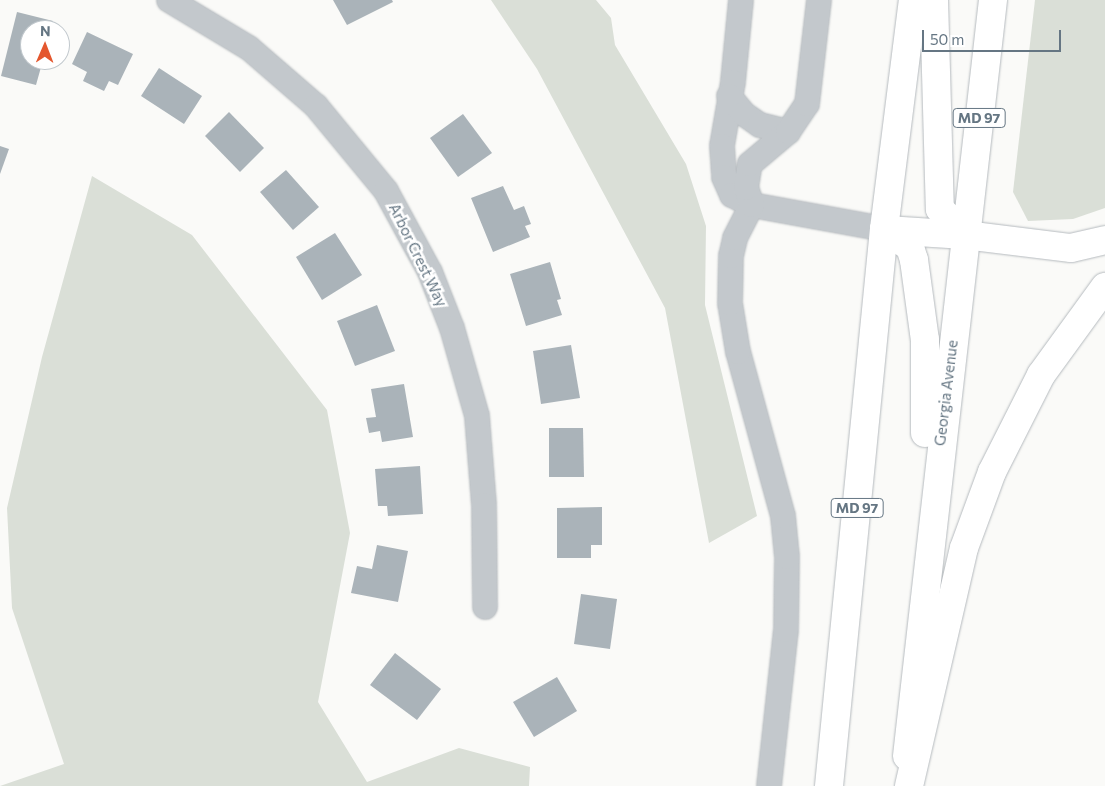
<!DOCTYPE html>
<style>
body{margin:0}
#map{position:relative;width:1105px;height:786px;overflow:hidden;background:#fafaf8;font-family:Commissioner,sans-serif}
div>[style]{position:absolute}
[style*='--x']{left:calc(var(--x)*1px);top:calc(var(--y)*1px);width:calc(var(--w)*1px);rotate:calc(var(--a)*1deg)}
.green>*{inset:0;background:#dadfd7}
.building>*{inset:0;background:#aab3b9}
.roads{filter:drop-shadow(0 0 1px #b5babe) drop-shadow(0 0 1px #b5babe)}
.minor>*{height:24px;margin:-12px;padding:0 12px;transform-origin:12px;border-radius:12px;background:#c3c8cc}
.major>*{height:28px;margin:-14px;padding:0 14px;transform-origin:14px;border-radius:14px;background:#fff}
.highway>*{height:28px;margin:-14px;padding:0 14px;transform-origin:14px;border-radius:14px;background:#fff}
span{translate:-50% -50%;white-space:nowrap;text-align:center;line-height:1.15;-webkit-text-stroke:5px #fff;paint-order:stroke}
.shield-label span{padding:1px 4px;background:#fff;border:1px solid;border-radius:4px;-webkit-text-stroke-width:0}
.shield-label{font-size:14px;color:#657683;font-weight:700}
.street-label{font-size:15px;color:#657683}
.north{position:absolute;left:20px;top:20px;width:50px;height:50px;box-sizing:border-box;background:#fff;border:1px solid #c1c8cd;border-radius:50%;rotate:1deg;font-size:14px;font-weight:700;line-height:20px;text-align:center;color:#657683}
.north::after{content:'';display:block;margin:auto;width:18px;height:22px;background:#e4572e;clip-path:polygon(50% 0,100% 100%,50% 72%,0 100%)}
.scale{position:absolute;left:922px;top:30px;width:139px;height:22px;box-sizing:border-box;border:2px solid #657683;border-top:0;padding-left:6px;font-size:15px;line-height:18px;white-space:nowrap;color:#657683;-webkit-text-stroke:4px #fff;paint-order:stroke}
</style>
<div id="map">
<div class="green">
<i style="clip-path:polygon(491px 0,596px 0,611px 18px,615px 45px,686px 164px,706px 226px,705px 305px,757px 516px,709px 543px,665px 308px,537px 69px)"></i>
<i style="clip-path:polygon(1035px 0,1105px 0,1105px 208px,1073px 219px,1028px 221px,1013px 192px)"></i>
<i style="clip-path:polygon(92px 176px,192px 235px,327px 410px,350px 533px,318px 702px,367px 782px,459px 748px,530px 767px,529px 786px,0 786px,64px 764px,12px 608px,7px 508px,42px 357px)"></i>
</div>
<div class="building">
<i style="clip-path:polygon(333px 0,392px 0,393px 2px,347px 25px)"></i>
<i style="clip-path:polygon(17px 12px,53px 21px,51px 30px,30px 30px,30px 60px,43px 60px,36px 85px,1px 76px)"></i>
<i style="clip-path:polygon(87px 32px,133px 54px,118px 85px,109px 81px,104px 91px,83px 81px,87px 72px,72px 64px)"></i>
<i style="clip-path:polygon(159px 68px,202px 96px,184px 124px,141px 96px)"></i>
<i style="clip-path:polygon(229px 112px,264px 148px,240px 172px,205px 136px)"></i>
<i style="clip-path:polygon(463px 114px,492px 153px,458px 177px,430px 138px)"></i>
<i style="clip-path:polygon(0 146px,9px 149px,0 174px)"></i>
<i style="clip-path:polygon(286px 170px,319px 207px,293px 230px,260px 192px)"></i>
<i style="clip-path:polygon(503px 186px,514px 210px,524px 206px,531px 224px,525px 226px,530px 237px,493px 252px,471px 198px)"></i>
<i style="clip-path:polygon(335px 233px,362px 275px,322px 300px,296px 257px)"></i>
<i style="clip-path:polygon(550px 262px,561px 299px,557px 300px,562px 315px,526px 326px,510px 274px)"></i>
<i style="clip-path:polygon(377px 305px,395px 351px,355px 366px,337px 321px)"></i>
<i style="clip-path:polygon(571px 345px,580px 398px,541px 404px,533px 351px)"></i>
<i style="clip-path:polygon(404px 384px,413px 437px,382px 442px,380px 431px,369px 433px,366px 418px,376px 417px,371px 389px)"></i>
<i style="clip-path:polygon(549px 428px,583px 428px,584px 477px,549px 477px)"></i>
<i style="clip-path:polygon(420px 466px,423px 514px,388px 516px,387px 506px,378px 506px,375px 469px)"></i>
<i style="clip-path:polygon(602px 507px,602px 545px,591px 545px,591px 558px,557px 558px,557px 508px)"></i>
<i style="clip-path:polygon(377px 545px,408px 551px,398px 602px,351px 593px,357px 566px,372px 569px)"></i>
<i style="clip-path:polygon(581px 594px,617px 599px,610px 649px,574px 644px)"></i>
<i style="clip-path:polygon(395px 653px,441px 689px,417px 720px,370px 685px)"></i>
<i style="clip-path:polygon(557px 677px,577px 711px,534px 737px,513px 702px)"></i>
</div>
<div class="roads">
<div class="minor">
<i style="--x:169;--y:0;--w:93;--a:31"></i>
<i style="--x:249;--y:48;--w:89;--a:40.9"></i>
<i style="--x:316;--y:106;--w:110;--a:50.5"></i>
<i style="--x:386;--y:191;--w:92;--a:61.5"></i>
<i style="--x:430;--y:272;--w:60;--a:68.6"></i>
<i style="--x:452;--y:328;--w:91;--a:74.1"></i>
<i style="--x:477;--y:416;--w:89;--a:85.5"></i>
<i style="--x:484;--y:505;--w:102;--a:89.4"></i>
<i style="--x:741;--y:0;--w:82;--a:95.6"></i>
<i style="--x:733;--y:82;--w:65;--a:99.8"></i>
<i style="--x:722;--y:146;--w:31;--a:86"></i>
<i style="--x:724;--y:177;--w:20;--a:66"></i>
<i style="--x:732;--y:195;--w:22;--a:27"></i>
<i style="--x:752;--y:205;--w:134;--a:10.3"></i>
<i style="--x:729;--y:96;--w:23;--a:50"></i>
<i style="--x:744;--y:114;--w:19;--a:35"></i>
<i style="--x:760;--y:125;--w:29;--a:14"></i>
<i style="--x:769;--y:786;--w:157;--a:-83.8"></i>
<i style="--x:786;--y:630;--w:73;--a:-89.2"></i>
<i style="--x:787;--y:557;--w:41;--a:-95.6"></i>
<i style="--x:783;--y:516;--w:170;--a:-105.3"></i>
<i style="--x:738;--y:352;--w:50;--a:-99.3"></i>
<i style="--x:730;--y:303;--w:47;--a:-88.8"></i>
<i style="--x:731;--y:256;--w:18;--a:-77"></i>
<i style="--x:735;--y:238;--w:37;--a:-63"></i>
<i style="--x:752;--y:205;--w:18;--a:-109"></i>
<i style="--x:746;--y:188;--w:24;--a:-81"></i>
<i style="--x:750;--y:164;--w:50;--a:-40.1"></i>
<i style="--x:788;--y:132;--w:34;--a:-56"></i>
<i style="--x:807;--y:104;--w:105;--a:-83.4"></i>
</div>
<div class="major">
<i style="--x:934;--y:0;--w:209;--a:88.4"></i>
<i style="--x:940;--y:209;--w:36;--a:46"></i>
<i style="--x:884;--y:229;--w:32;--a:35"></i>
<i style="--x:910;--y:247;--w:14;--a:73"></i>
<i style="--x:914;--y:260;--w:81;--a:82.2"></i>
<i style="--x:925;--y:340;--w:93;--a:90"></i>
<i style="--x:886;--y:230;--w:79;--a:3.6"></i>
<i style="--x:907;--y:756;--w:761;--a:-83.51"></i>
<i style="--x:829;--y:786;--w:560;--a:-84.36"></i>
<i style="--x:884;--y:229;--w:231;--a:-82.8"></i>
</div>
<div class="highway">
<i style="--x:965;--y:235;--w:107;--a:7"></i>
<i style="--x:1071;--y:248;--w:35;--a:-13"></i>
<i style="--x:909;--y:786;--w:244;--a:-77"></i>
<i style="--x:964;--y:548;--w:81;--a:-69.8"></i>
<i style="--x:992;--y:472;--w:109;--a:-63.2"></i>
<i style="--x:1041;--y:375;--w:109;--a:-54"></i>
</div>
</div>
<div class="shield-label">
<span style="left:979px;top:118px">MD 97</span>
<span style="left:857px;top:508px">MD 97</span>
</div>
<div class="street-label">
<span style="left:418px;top:255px;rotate:64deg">Arbor Crest Way</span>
<span style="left:946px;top:393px;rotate:-83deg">Georgia Avenue</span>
</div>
<div class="north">N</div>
<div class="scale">50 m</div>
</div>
